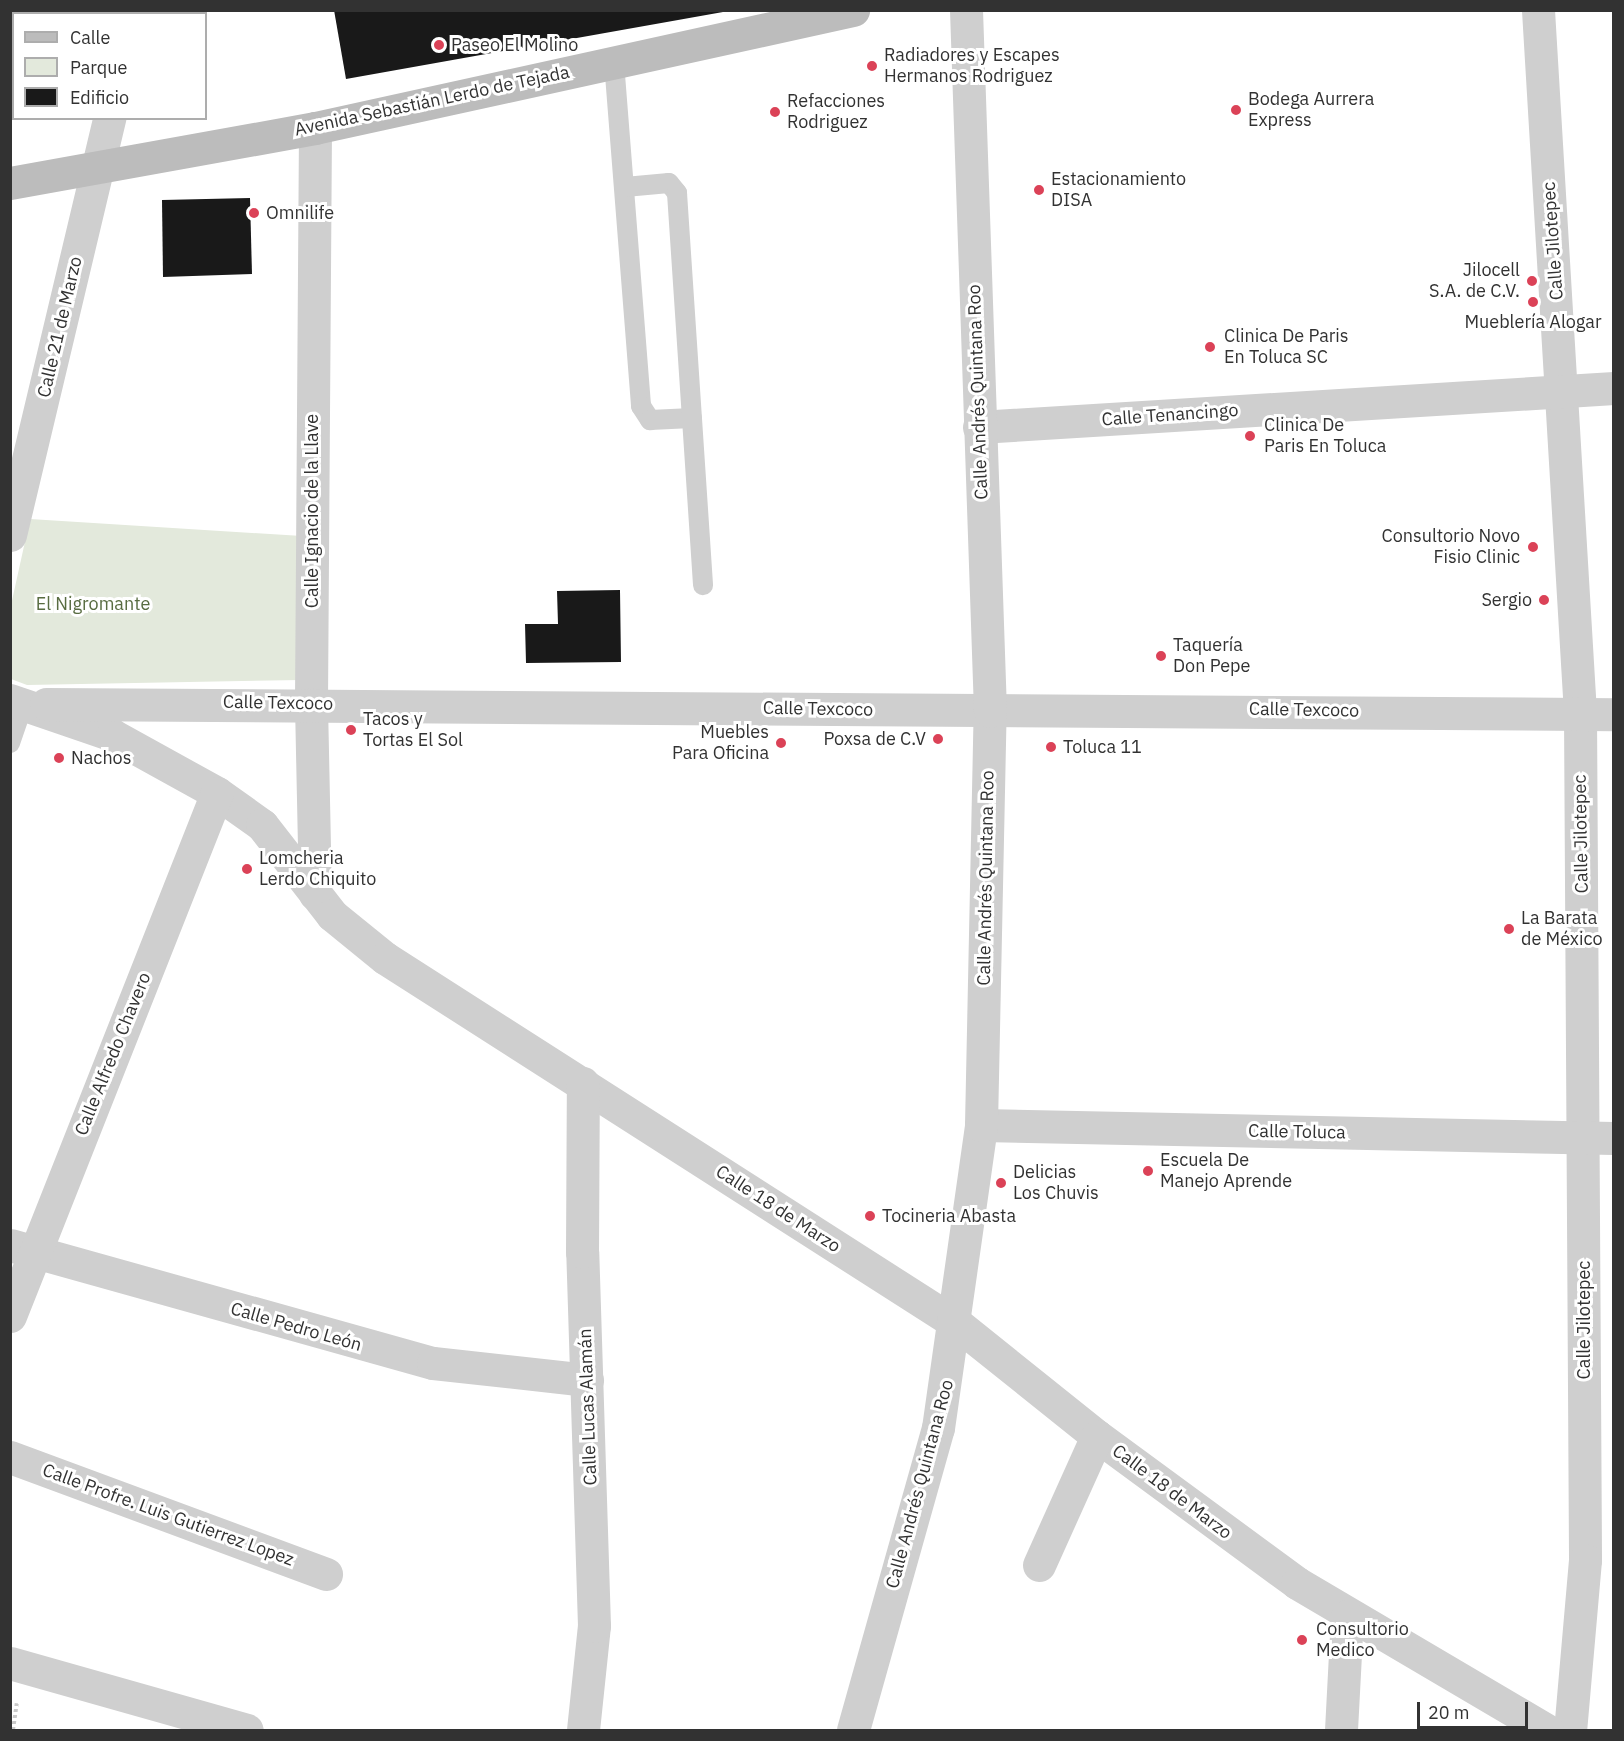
<!DOCTYPE html>
<meta charset="utf-8">
<style>
body{margin:0}
#map{position:relative;width:1624px;height:1741px;overflow:hidden;background:#fff;font-family:"IBM Plex Sans",sans-serif}
div>[style]{position:absolute}
[style*='--x']{left:calc(var(--x)*1px);top:calc(var(--y)*1px);width:calc(var(--w)*1px);rotate:calc(var(--a)*1deg)}
.green>*{inset:0;background:#e3e9dc}
.building>*{inset:0;background:#191919}
.path>*{height:4px;margin-top:-2px;transform-origin:0;background:repeating-linear-gradient(90deg,#c9c9c9 0 3px,transparent 0 6px)}
.lane>*{height:20px;margin:-10px;padding:0 10px;transform-origin:10px;border-radius:10px;background:#cfcfcf}
.street>*{height:33px;margin:-16.5px;padding:0 16.5px;transform-origin:16.5px;border-radius:16.5px;background:#cfcfcf}
.secondary>*{height:33px;margin:-16.5px;padding:0 16.5px;transform-origin:16.5px;border-radius:16.5px;background:#bcbcbc}
.dots>*{width:16px;height:16px;translate:-50% -50%;box-sizing:border-box;border:3px solid #fff;border-radius:50%}
span{translate:-50% -50%;white-space:nowrap;text-align:center;line-height:1.15;-webkit-text-stroke:6px #fff;paint-order:stroke}
.poi-label{font-size:18px;color:#323232}
.left{translate:0 -50%;text-align:left}
.right{translate:-100% -50%;text-align:right}
.street-label{font-size:18px;color:#323232}
.park-label{font-size:18px;color:#586c41}
.frame{position:absolute;inset:0;border:12px solid #323232;pointer-events:none}
.legend{position:absolute;left:12px;top:12px;width:195px;height:108px;box-sizing:border-box;background:#fff;border:2px solid #adadad;margin:0;padding:8px 10px;list-style:none;font-size:18px;color:#323232}
.legend li{display:flex;align-items:center;gap:12px;height:30px}
.legend b{width:30px;border:2px solid #adadad}
.scale{position:absolute;left:1417px;top:1702px;width:111px;height:27px;box-sizing:border-box;border:3px solid #323232;border-top:0;padding-left:8px;font-size:18px;line-height:21px;white-space:nowrap;color:#323232;-webkit-text-stroke:4px #fff;paint-order:stroke}
</style>
<div id="map">
<div class="green">
<i style="clip-path:polygon(30px 519px,302px 536px,301px 680px,27px 685px,11px 679px,11px 605px)"></i>
</div>
<div class="building">
<i style="clip-path:polygon(334px 10px,723px 10px,723px 12px,346px 79px)"></i>
<i style="clip-path:polygon(250px 198px,252px 274px,163px 277px,162px 200px)"></i>
<i style="clip-path:polygon(620px 590px,621px 662px,526px 663px,525px 624px,558px 624px,557px 591px)"></i>
</div>
<div class="path">
<i style="--x:13;--y:1730;--w:27;--a:-82"></i>
</div>
<div class="lane">
<i style="--x:614;--y:62;--w:345;--a:85.5"></i>
<i style="--x:641;--y:406;--w:17;--a:57"></i>
<i style="--x:650;--y:420;--w:42;--a:-2.7"></i>
<i style="--x:625;--y:187;--w:44;--a:-5.2"></i>
<i style="--x:669;--y:183;--w:13;--a:51"></i>
<i style="--x:677;--y:193;--w:393;--a:86.2"></i>
<i style="--x:10;--y:743;--w:40;--a:-71.1"></i>
</div>
<div class="street">
<i style="--x:1538;--y:10;--w:704;--a:86.58"></i>
<i style="--x:1580;--y:713;--w:847;--a:89.66"></i>
<i style="--x:1585;--y:1560;--w:171;--a:95"></i>
<i style="--x:131;--y:14;--w:4;--a:-90"></i>
<i style="--x:315;--y:128;--w:576;--a:90.4"></i>
<i style="--x:311;--y:704;--w:190;--a:88.8"></i>
<i style="--x:979;--y:427;--w:636;--a:-3.51"></i>
<i style="--x:10;--y:535;--w:429;--a:-76.6"></i>
<i style="--x:10;--y:700;--w:108;--a:18.9"></i>
<i style="--x:112;--y:735;--w:120;--a:28.9"></i>
<i style="--x:217;--y:793;--w:55;--a:35.4"></i>
<i style="--x:262;--y:825;--w:114;--a:52.1"></i>
<i style="--x:332;--y:915;--w:68;--a:39.1"></i>
<i style="--x:385;--y:958;--w:679;--a:32.61"></i>
<i style="--x:957;--y:1324;--w:179;--a:38.7"></i>
<i style="--x:1097;--y:1436;--w:248;--a:36.3"></i>
<i style="--x:1297;--y:1583;--w:290;--a:30.5"></i>
<i style="--x:46;--y:704;--w:1568;--a:0.37"></i>
<i style="--x:981;--y:1125;--w:633;--a:1.18"></i>
<i style="--x:10;--y:1245;--w:439;--a:15.6"></i>
<i style="--x:433;--y:1363;--w:155;--a:6.3"></i>
<i style="--x:10;--y:1316;--w:562;--a:-68.41"></i>
<i style="--x:10;--y:1457;--w:337;--a:20.3"></i>
<i style="--x:1039;--y:1565;--w:141;--a:-65.8"></i>
<i style="--x:10;--y:1663;--w:246;--a:15.8"></i>
<i style="--x:583;--y:1730;--w:105;--a:-84"></i>
<i style="--x:594;--y:1626;--w:374;--a:-91.8"></i>
<i style="--x:582;--y:1252;--w:169;--a:-89.7"></i>
<i style="--x:853;--y:1730;--w:314;--a:-74.3"></i>
<i style="--x:938;--y:1428;--w:306;--a:-81.9"></i>
<i style="--x:981;--y:1125;--w:414;--a:-88.8"></i>
<i style="--x:990;--y:711;--w:701;--a:-91.96"></i>
<i style="--x:1341;--y:1730;--w:114;--a:-87"></i>
</div>
<div class="secondary">
<i style="--x:10;--y:183;--w:310;--a:-10.2"></i>
<i style="--x:315;--y:128;--w:551;--a:-12.37"></i>
</div>
<div class="dots">
<i style="left:439px;top:45px;background:#db4257"></i>
<i style="left:872px;top:66px;background:#db4257"></i>
<i style="left:1236px;top:110px;background:#db4257"></i>
<i style="left:775px;top:112px;background:#db4257"></i>
<i style="left:1039px;top:190px;background:#db4257"></i>
<i style="left:254px;top:213px;background:#db4257"></i>
<i style="left:1532px;top:281px;background:#db4257"></i>
<i style="left:1533px;top:302px;background:#db4257"></i>
<i style="left:1210px;top:347px;background:#db4257"></i>
<i style="left:1250px;top:436px;background:#db4257"></i>
<i style="left:1533px;top:547px;background:#db4257"></i>
<i style="left:1544px;top:600px;background:#db4257"></i>
<i style="left:1161px;top:656px;background:#db4257"></i>
<i style="left:351px;top:730px;background:#db4257"></i>
<i style="left:938px;top:739px;background:#db4257"></i>
<i style="left:781px;top:743px;background:#db4257"></i>
<i style="left:1051px;top:747px;background:#db4257"></i>
<i style="left:59px;top:758px;background:#db4257"></i>
<i style="left:247px;top:869px;background:#db4257"></i>
<i style="left:1509px;top:929px;background:#db4257"></i>
<i style="left:1148px;top:1171px;background:#db4257"></i>
<i style="left:1001px;top:1183px;background:#db4257"></i>
<i style="left:870px;top:1216px;background:#db4257"></i>
<i style="left:1302px;top:1640px;background:#db4257"></i>
</div>
<div class="poi-label">
<span class="left" style="left:451px;top:45px">Paseo El Molino</span>
<span class="left" style="left:884px;top:66px">Radiadores y Escapes<br>Hermanos Rodriguez</span>
<span class="left" style="left:1248px;top:110px">Bodega Aurrera<br>Express</span>
<span class="left" style="left:787px;top:112px">Refacciones<br>Rodriguez</span>
<span class="left" style="left:1051px;top:190px">Estacionamiento<br>DISA</span>
<span class="left" style="left:266px;top:213px">Omnilife</span>
<span class="right" style="left:1520px;top:281px">Jilocell<br>S.A. de C.V.</span>
<span style="left:1533px;top:322px">Mueblería Alogar</span>
<span class="left" style="left:1224px;top:347px">Clinica De Paris<br>En Toluca SC</span>
<span class="left" style="left:1264px;top:436px">Clinica De<br>Paris En Toluca</span>
<span class="right" style="left:1520px;top:547px">Consultorio Novo<br>Fisio Clinic</span>
<span class="right" style="left:1532px;top:600px">Sergio</span>
<span class="left" style="left:1173px;top:656px">Taquería<br>Don Pepe</span>
<span class="left" style="left:363px;top:730px">Tacos y<br>Tortas El Sol</span>
<span class="right" style="left:769px;top:743px">Muebles<br>Para Oficina</span>
<span class="right" style="left:926px;top:739px">Poxsa de C.V</span>
<span class="left" style="left:1063px;top:747px">Toluca 11</span>
<span class="left" style="left:71px;top:758px">Nachos</span>
<span class="left" style="left:259px;top:869px">Lomcheria<br>Lerdo Chiquito</span>
<span class="left" style="left:1521px;top:929px">La Barata<br>de México</span>
<span class="left" style="left:1160px;top:1171px">Escuela De<br>Manejo Aprende</span>
<span class="left" style="left:1013px;top:1183px">Delicias<br>Los Chuvis</span>
<span class="left" style="left:882px;top:1216px">Tocineria Abasta</span>
<span class="left" style="left:1316px;top:1640px">Consultorio<br>Medico</span>
</div>
<div class="street-label">
<span style="left:432px;top:101px;rotate:-12deg">Avenida Sebastián Lerdo de Tejada</span>
<span style="left:1553px;top:241px;rotate:-94deg">Calle Jilotepec</span>
<span style="left:60px;top:327px;rotate:-77deg">Calle 21 de Marzo</span>
<span style="left:978px;top:392px;rotate:-92deg">Calle Andrés Quintana Roo</span>
<span style="left:1170px;top:415px;rotate:-4deg">Calle Tenancingo</span>
<span style="left:312px;top:511px;rotate:-90deg">Calle Ignacio de la Llave</span>
<span style="left:278px;top:703px;rotate:1deg">Calle Texcoco</span>
<span style="left:818px;top:709px;rotate:1deg">Calle Texcoco</span>
<span style="left:1304px;top:710px;rotate:1deg">Calle Texcoco</span>
<span style="left:1581px;top:834px;rotate:-91deg">Calle Jilotepec</span>
<span style="left:986px;top:878px;rotate:-89deg">Calle Andrés Quintana Roo</span>
<span style="left:113px;top:1054px;rotate:-68deg">Calle Alfredo Chavero</span>
<span style="left:1297px;top:1132px;rotate:1deg">Calle Toluca</span>
<span style="left:778px;top:1209px;rotate:33deg">Calle 18 de Marzo</span>
<span style="left:1584px;top:1320px;rotate:-90deg">Calle Jilotepec</span>
<span style="left:296px;top:1327px;rotate:16deg">Calle Pedro León</span>
<span style="left:588px;top:1407px;rotate:-92deg">Calle Lucas Alamán</span>
<span style="left:920px;top:1484px;rotate:-75deg">Calle Andrés Quintana Roo</span>
<span style="left:1172px;top:1492px;rotate:37deg">Calle 18 de Marzo</span>
<span style="left:168px;top:1515px;rotate:20deg">Calle Profre. Luis Gutierrez Lopez</span>
</div>
<div class="park-label">
<span style="left:93px;top:604px">El Nigromante</span>
</div>
<div class="frame"></div>
<ul class="legend">
<li><b style="height:8px;background:#bcbcbc"></b>Calle</li>
<li><b style="height:16px;background:#e3e9dc"></b>Parque</li>
<li><b style="height:16px;background:#191919"></b>Edificio</li>
</ul>
<div class="scale">20 m</div>
</div>
